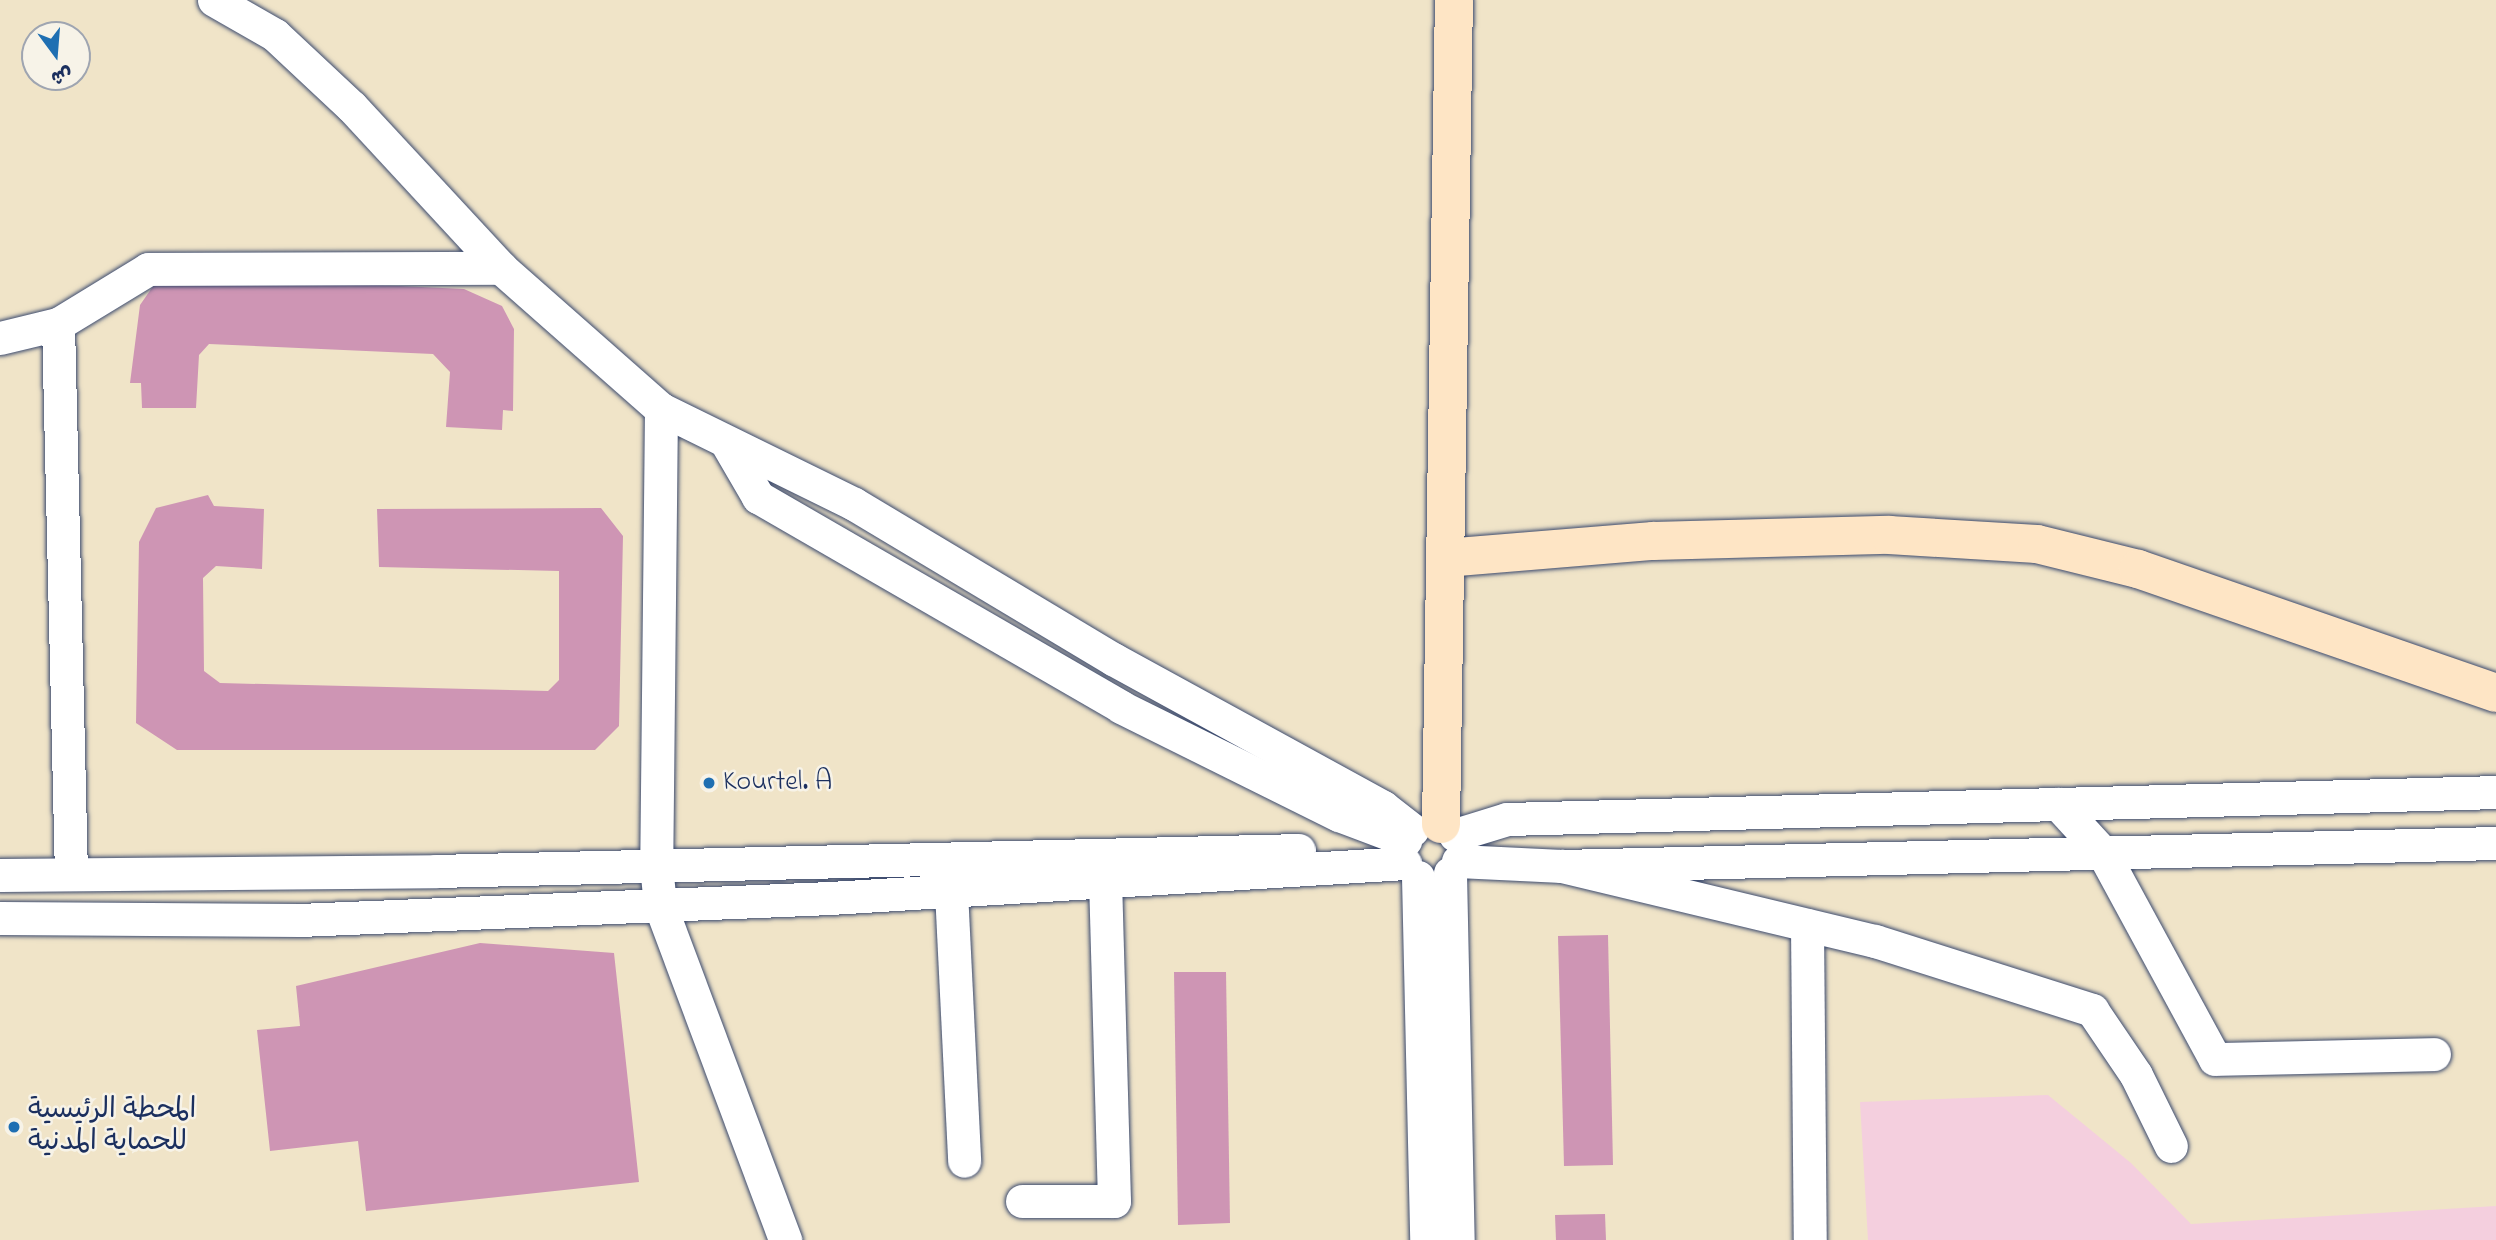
<!DOCTYPE html>
<meta charset="utf-8">
<style>
body{margin:0}
#map{position:relative;width:2496px;height:1240px;overflow:hidden;background:#f0e4c8;font-family:"Indie Flower","Playpen Sans Arabic",sans-serif}
div>[style]{position:absolute}
[style*='--x']{left:calc(var(--x)*1px);top:calc(var(--y)*1px);width:calc(var(--w)*1px);rotate:calc(var(--a)*1deg)}
.built>*{inset:0;background:#f4cfde}
.building>*{inset:0;background:#ce95b4}
.roads{filter:drop-shadow(0 0 2px #3b4a6e) drop-shadow(0 0 2px #3b4a6e)}
.street>*{height:33px;margin:-16.5px;padding:0 16.5px;transform-origin:16.5px;border-radius:16.5px;background:#fff}
.secondary>*{height:38px;margin:-19px;padding:0 19px;transform-origin:19px;border-radius:19px;background:#fee5c5}
.dots>*{width:19px;height:19px;translate:-50% -50%;box-sizing:border-box;border:4px solid #f7f3e8;border-radius:50%}
span{translate:-50% -50%;white-space:nowrap;text-align:center;line-height:1.15;-webkit-text-stroke:5px #f7f3e8;paint-order:stroke}
.poi-label{font-size:28px;color:#1b2f5e}
.left{translate:0 -50%;text-align:left}
.north{position:absolute;left:21px;top:21px;width:70px;height:70px;box-sizing:border-box;background:#f7f3e8;border:2px solid #9fa5b1;border-radius:50%;rotate:164deg;font-size:19px;font-weight:700;line-height:28px;text-align:center;color:#1b2f5e}
.north::after{content:'';display:block;margin:auto;width:24px;height:32px;background:#1f6fb2;clip-path:polygon(50% 0,100% 100%,50% 72%,0 100%)}
</style>
<div id="map">
<div class="built">
<i style="clip-path:polygon(2048px 1095px,2131px 1163px,2191px 1224px,2496px 1206px,2496px 1240px,1868px 1240px,1860px 1102px)"></i>
</div>
<div class="building">
<i style="clip-path:polygon(187px 276px,464px 289px,502px 306px,514px 329px,513px 411px,503px 410px,502px 430px,446px 427px,450px 372px,433px 354px,209px 344px,199px 355px,196px 408px,142px 408px,141px 383px,130px 383px,140px 305px,156px 282px)"></i>
<i style="clip-path:polygon(208px 495px,214px 506px,264px 509px,262px 569px,216px 566px,203px 578px,204px 671px,220px 683px,548px 691px,559px 680px,559px 571px,379px 567px,377px 509px,601px 508px,623px 536px,619px 726px,595px 750px,177px 750px,136px 723px,139px 542px,156px 508px)"></i>
<i style="clip-path:polygon(1608px 935px,1613px 1165px,1564px 1166px,1558px 936px)"></i>
<i style="clip-path:polygon(480px 943px,614px 953px,639px 1182px,366px 1211px,358px 1141px,270px 1151px,257px 1030px,300px 1026px,296px 986px)"></i>
<i style="clip-path:polygon(1174px 972px,1226px 972px,1230px 1223px,1178px 1225px)"></i>
<i style="clip-path:polygon(1605px 1214px,1606px 1240px,1556px 1240px,1555px 1215px)"></i>
</div>
<div class="roads">
<div class="street">
<i style="--x:214;--y:0;--w:70;--a:29.8"></i>
<i style="--x:275;--y:35;--w:105;--a:43.1"></i>
<i style="--x:352;--y:107;--w:219;--a:47.2"></i>
<i style="--x:501;--y:268;--w:213;--a:41.4"></i>
<i style="--x:661;--y:409;--w:215;--a:26.2"></i>
<i style="--x:854;--y:504;--w:302;--a:30.9"></i>
<i style="--x:1113;--y:659;--w:308;--a:28.7"></i>
<i style="--x:1383;--y:807;--w:37;--a:38"></i>
<i style="--x:58;--y:324;--w:550;--a:88.65"></i>
<i style="--x:0;--y:338;--w:60;--a:-13.6"></i>
<i style="--x:58;--y:324;--w:105;--a:-31.4"></i>
<i style="--x:148;--y:269;--w:353;--a:-0.2"></i>
<i style="--x:661;--y:409;--w:456;--a:90.6"></i>
<i style="--x:656;--y:865;--w:40;--a:84.3"></i>
<i style="--x:660;--y:905;--w:358;--a:69.5"></i>
<i style="--x:726;--y:442;--w:64;--a:59.8"></i>
<i style="--x:758;--y:497;--w:419;--a:30"></i>
<i style="--x:1121;--y:707;--w:243;--a:26.4"></i>
<i style="--x:1339;--y:815;--w:71;--a:20.7"></i>
<i style="--x:2058;--y:804;--w:67;--a:47.4"></i>
<i style="--x:2103;--y:853;--w:234;--a:61.5"></i>
<i style="--x:2215;--y:1059;--w:219;--a:-1.3"></i>
<i style="--x:1455;--y:835;--w:54;--a:-17.1"></i>
<i style="--x:1507;--y:819;--w:989;--a:-1.56"></i>
<i style="--x:1458;--y:861;--w:104;--a:2.8"></i>
<i style="--x:1562;--y:866;--w:322;--a:13.5"></i>
<i style="--x:1875;--y:941;--w:228;--a:17.6"></i>
<i style="--x:2092;--y:1010;--w:78;--a:55.9"></i>
<i style="--x:2136;--y:1075;--w:79;--a:63.8"></i>
<i style="--x:1562;--y:866;--w:934;--a:-1.41"></i>
<i style="--x:1450;--y:873;--w:367;--a:88.8"></i>
<i style="--x:0;--y:875;--w:436;--a:-0.5"></i>
<i style="--x:436;--y:871;--w:863;--a:-1.39"></i>
<i style="--x:1418;--y:877;--w:363;--a:88.7"></i>
<i style="--x:951;--y:891;--w:270;--a:87.2"></i>
<i style="--x:0;--y:918;--w:299;--a:0.4"></i>
<i style="--x:299;--y:920;--w:531;--a:-2.37"></i>
<i style="--x:830;--y:898;--w:576;--a:-3.48"></i>
<i style="--x:1807;--y:925;--w:315;--a:89.5"></i>
<i style="--x:1022;--y:1201;--w:92;--a:0"></i>
<i style="--x:1114;--y:1201;--w:318;--a:-91.6"></i>
</div>
<div class="secondary">
<i style="--x:1445;--y:558;--w:209;--a:-4.7"></i>
<i style="--x:1653;--y:541;--w:236;--a:-1.5"></i>
<i style="--x:1889;--y:535;--w:148;--a:3.5"></i>
<i style="--x:2037;--y:544;--w:104;--a:13.9"></i>
<i style="--x:2138;--y:569;--w:379;--a:19.1"></i>
<i style="--x:1441;--y:824;--w:824;--a:-89.1"></i>
</div>
</div>
<div class="dots">
<i style="left:709px;top:783px;background:#1f6fb2"></i>
<i style="left:14px;top:1127px;background:#1f6fb2"></i>
</div>
<div class="poi-label">
<span class="left" style="left:723px;top:783px">Kourtel. A</span>
<span class="left" style="left:28px;top:1127px">المحطة الرئيسية<br>للحماية المدنية</span>
</div>
<div class="north">ش</div>
</div>
